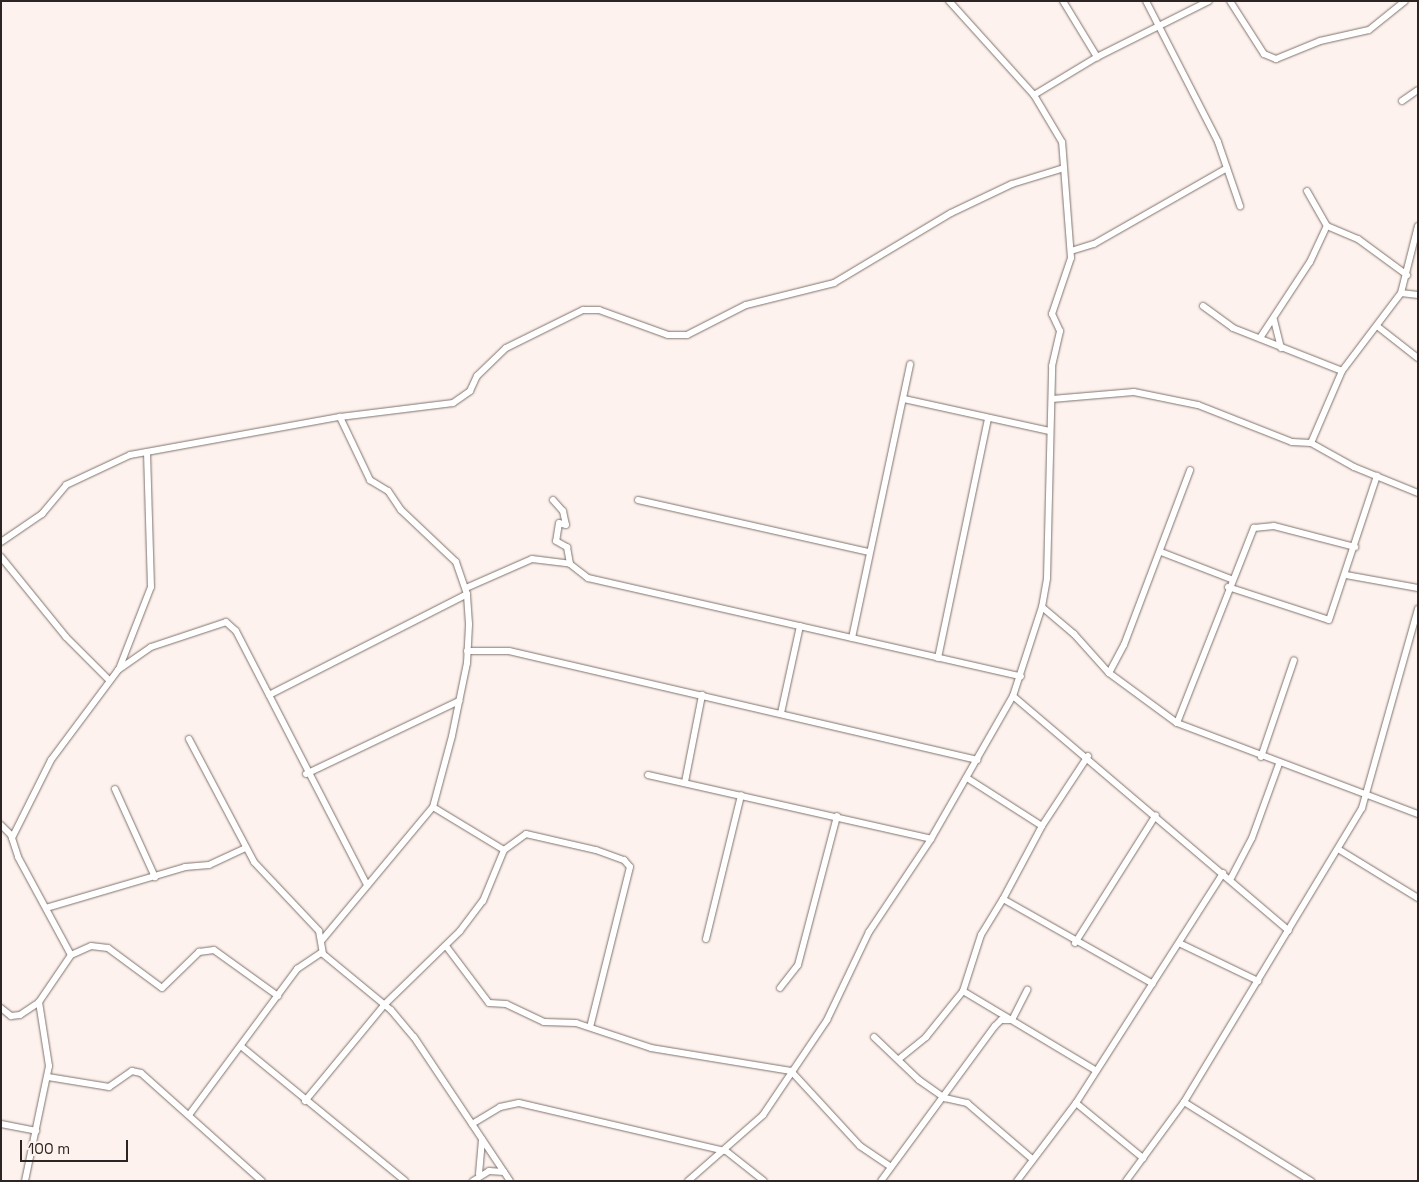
<!DOCTYPE html>
<style>
body{margin:0}
#map{position:relative;width:1419px;height:1182px;overflow:hidden;background:#fdf2ee;font-family:"Space Grotesk",sans-serif}
div>[style]{position:absolute}
[style*='--x']{left:calc(var(--x)*1px);top:calc(var(--y)*1px);width:calc(var(--w)*1px);rotate:calc(var(--a)*1deg)}
.roads{filter:drop-shadow(0 0 1px #80726b) drop-shadow(0 0 1px #80726b)}
.street>*{height:6px;margin:-3px;padding:0 3px;transform-origin:3px;border-radius:3px;background:#fff}
span{translate:-50% -50%;white-space:nowrap;text-align:center;line-height:1.15;-webkit-text-stroke:4px #fdf2ee;paint-order:stroke}
.frame{position:absolute;inset:0;border:2px solid #2c2523;pointer-events:none}
.scale{position:absolute;left:20px;top:1140px;width:108px;height:22px;box-sizing:border-box;border:2px solid #2c2523;border-top:0;padding-left:6px;font-size:15px;line-height:18px;white-space:nowrap;color:#2c2523;-webkit-text-stroke:4px #fdf2ee;paint-order:stroke}
</style>
<div id="map">
<div class="roads">
<div class="street">
<i style="--x:1063;--y:1;--w:66;--a:58.7"></i>
<i style="--x:1146;--y:1;--w:158;--a:62.9"></i>
<i style="--x:1218;--y:142;--w:68;--a:71"></i>
<i style="--x:1230;--y:1;--w:63;--a:57.3"></i>
<i style="--x:1264;--y:54;--w:13;--a:23"></i>
<i style="--x:1276;--y:59;--w:48;--a:-22.2"></i>
<i style="--x:1320;--y:41;--w:50;--a:-12.7"></i>
<i style="--x:1369;--y:30;--w:46;--a:-38.9"></i>
<i style="--x:1034;--y:95;--w:74;--a:-31.1"></i>
<i style="--x:1097;--y:57;--w:125;--a:-26.6"></i>
<i style="--x:1402;--y:101;--w:19;--a:-35"></i>
<i style="--x:1307;--y:191;--w:40;--a:60.3"></i>
<i style="--x:1327;--y:226;--w:34;--a:23"></i>
<i style="--x:1358;--y:239;--w:61;--a:36.3"></i>
<i style="--x:1071;--y:251;--w:24;--a:-17"></i>
<i style="--x:1094;--y:244;--w:153;--a:-29.7"></i>
<i style="--x:1401;--y:293;--w:17;--a:7"></i>
<i style="--x:1203;--y:306;--w:37;--a:36"></i>
<i style="--x:1233;--y:328;--w:117;--a:21.5"></i>
<i style="--x:1274;--y:320;--w:29;--a:76"></i>
<i style="--x:1377;--y:326;--w:52;--a:38"></i>
<i style="--x:1260;--y:338;--w:91;--a:-56.7"></i>
<i style="--x:1310;--y:262;--w:40;--a:-65"></i>
<i style="--x:904;--y:399;--w:149;--a:12.4"></i>
<i style="--x:1052;--y:399;--w:82;--a:-4.9"></i>
<i style="--x:1134;--y:392;--w:65;--a:11.5"></i>
<i style="--x:1198;--y:405;--w:101;--a:21.5"></i>
<i style="--x:1292;--y:442;--w:19;--a:3"></i>
<i style="--x:1311;--y:443;--w:49;--a:29.2"></i>
<i style="--x:1354;--y:467;--w:69;--a:22.1"></i>
<i style="--x:1311;--y:443;--w:78;--a:-66.7"></i>
<i style="--x:1342;--y:371;--w:98;--a:-52.9"></i>
<i style="--x:1401;--y:293;--w:69;--a:-75.8"></i>
<i style="--x:553;--y:500;--w:15;--a:48"></i>
<i style="--x:563;--y:511;--w:14;--a:78"></i>
<i style="--x:566;--y:525;--w:7;--a:-164"></i>
<i style="--x:559;--y:523;--w:18;--a:99"></i>
<i style="--x:556;--y:541;--w:13;--a:29"></i>
<i style="--x:567;--y:547;--w:17;--a:80"></i>
<i style="--x:570;--y:564;--w:23;--a:38"></i>
<i style="--x:588;--y:578;--w:444;--a:12.8"></i>
<i style="--x:638;--y:500;--w:236;--a:12.7"></i>
<i style="--x:1;--y:542;--w:50;--a:-34.3"></i>
<i style="--x:42;--y:514;--w:38;--a:-50"></i>
<i style="--x:66;--y:485;--w:71;--a:-25.1"></i>
<i style="--x:130;--y:455;--w:213;--a:-10.3"></i>
<i style="--x:340;--y:417;--w:114;--a:-7.1"></i>
<i style="--x:453;--y:403;--w:21;--a:-35"></i>
<i style="--x:470;--y:391;--w:17;--a:-65"></i>
<i style="--x:477;--y:376;--w:40;--a:-44"></i>
<i style="--x:506;--y:348;--w:86;--a:-26.3"></i>
<i style="--x:583;--y:310;--w:16;--a:0"></i>
<i style="--x:599;--y:310;--w:73;--a:19.9"></i>
<i style="--x:668;--y:335;--w:19;--a:0"></i>
<i style="--x:687;--y:335;--w:66;--a:-27"></i>
<i style="--x:746;--y:305;--w:91;--a:-14"></i>
<i style="--x:834;--y:283;--w:136;--a:-30.9"></i>
<i style="--x:951;--y:213;--w:68;--a:-25.4"></i>
<i style="--x:1012;--y:184;--w:54;--a:-17.1"></i>
<i style="--x:1161;--y:552;--w:75;--a:21.1"></i>
<i style="--x:1;--y:557;--w:103;--a:50.9"></i>
<i style="--x:66;--y:637;--w:61;--a:45"></i>
<i style="--x:1346;--y:575;--w:73;--a:10.2"></i>
<i style="--x:1228;--y:587;--w:106;--a:18.1"></i>
<i style="--x:1329;--y:620;--w:152;--a:-71.6"></i>
<i style="--x:466;--y:588;--w:72;--a:-23.7"></i>
<i style="--x:532;--y:559;--w:38;--a:7"></i>
<i style="--x:1042;--y:607;--w:42;--a:40.2"></i>
<i style="--x:1074;--y:634;--w:52;--a:48.1"></i>
<i style="--x:1109;--y:673;--w:84;--a:36.3"></i>
<i style="--x:1177;--y:723;--w:258;--a:20.7"></i>
<i style="--x:852;--y:638;--w:280;--a:-78"></i>
<i style="--x:467;--y:651;--w:42;--a:0"></i>
<i style="--x:509;--y:651;--w:481;--a:13.1"></i>
<i style="--x:938;--y:658;--w:245;--a:-78.2"></i>
<i style="--x:119;--y:669;--w:88;--a:-68.7"></i>
<i style="--x:151;--y:587;--w:135;--a:-91.7"></i>
<i style="--x:1109;--y:673;--w:32;--a:-62"></i>
<i style="--x:1124;--y:645;--w:187;--a:-69.3"></i>
<i style="--x:269;--y:695;--w:222;--a:-27"></i>
<i style="--x:1013;--y:696;--w:362;--a:40.4"></i>
<i style="--x:781;--y:713;--w:89;--a:-77.7"></i>
<i style="--x:1177;--y:723;--w:210;--a:-68.5"></i>
<i style="--x:1254;--y:528;--w:20;--a:-6"></i>
<i style="--x:1274;--y:526;--w:84;--a:14.5"></i>
<i style="--x:189;--y:739;--w:139;--a:62.1"></i>
<i style="--x:254;--y:862;--w:95;--a:46.7"></i>
<i style="--x:319;--y:931;--w:23;--a:80"></i>
<i style="--x:323;--y:954;--w:88;--a:39.5"></i>
<i style="--x:391;--y:1010;--w:35;--a:50"></i>
<i style="--x:414;--y:1037;--w:173;--a:56.3"></i>
<i style="--x:1088;--y:756;--w:84;--a:123.3"></i>
<i style="--x:1042;--y:826;--w:83;--a:118.1"></i>
<i style="--x:1003;--y:899;--w:172;--a:29.5"></i>
<i style="--x:1261;--y:757;--w:102;--a:-71.2"></i>
<i style="--x:306;--y:774;--w:170;--a:-25.5"></i>
<i style="--x:648;--y:775;--w:290;--a:12.7"></i>
<i style="--x:967;--y:778;--w:89;--a:32.6"></i>
<i style="--x:685;--y:782;--w:89;--a:-78.9"></i>
<i style="--x:115;--y:789;--w:97;--a:65.6"></i>
<i style="--x:433;--y:807;--w:83;--a:31.2"></i>
<i style="--x:1;--y:825;--w:14;--a:45"></i>
<i style="--x:11;--y:835;--w:23;--a:72"></i>
<i style="--x:18;--y:857;--w:111;--a:61.6"></i>
<i style="--x:71;--y:955;--w:57;--a:124.2"></i>
<i style="--x:39;--y:1002;--w:65;--a:81.1"></i>
<i style="--x:49;--y:1066;--w:117;--a:101.8"></i>
<i style="--x:12;--y:838;--w:87;--a:-63.4"></i>
<i style="--x:51;--y:760;--w:112;--a:-53.3"></i>
<i style="--x:118;--y:670;--w:40;--a:-34.9"></i>
<i style="--x:151;--y:647;--w:79;--a:-18.4"></i>
<i style="--x:226;--y:622;--w:13;--a:42"></i>
<i style="--x:236;--y:631;--w:286;--a:62.7"></i>
<i style="--x:1338;--y:849;--w:94;--a:31.5"></i>
<i style="--x:1230;--y:880;--w:47;--a:-62.4"></i>
<i style="--x:1252;--y:838;--w:79;--a:-70"></i>
<i style="--x:46;--y:908;--w:145;--a:-16.4"></i>
<i style="--x:185;--y:867;--w:24;--a:-5"></i>
<i style="--x:209;--y:865;--w:40;--a:-25"></i>
<i style="--x:706;--y:939;--w:148;--a:-76.3"></i>
<i style="--x:322;--y:940;--w:173;--a:-50.2"></i>
<i style="--x:433;--y:807;--w:73;--a:-75"></i>
<i style="--x:452;--y:736;--w:75;--a:-78.4"></i>
<i style="--x:467;--y:663;--w:39;--a:-87"></i>
<i style="--x:469;--y:624;--w:30;--a:-94"></i>
<i style="--x:467;--y:594;--w:34;--a:-109"></i>
<i style="--x:456;--y:562;--w:76;--a:-136.6"></i>
<i style="--x:401;--y:510;--w:23;--a:-124"></i>
<i style="--x:388;--y:491;--w:21;--a:-149"></i>
<i style="--x:370;--y:480;--w:70;--a:-115.5"></i>
<i style="--x:1075;--y:943;--w:151;--a:-57.7"></i>
<i style="--x:1179;--y:943;--w:88;--a:25.7"></i>
<i style="--x:446;--y:946;--w:71;--a:53"></i>
<i style="--x:489;--y:1003;--w:17;--a:3"></i>
<i style="--x:506;--y:1004;--w:42;--a:25.3"></i>
<i style="--x:544;--y:1022;--w:32;--a:2"></i>
<i style="--x:576;--y:1023;--w:79;--a:18.4"></i>
<i style="--x:651;--y:1048;--w:142;--a:9.3"></i>
<i style="--x:791;--y:1071;--w:102;--a:47.4"></i>
<i style="--x:860;--y:1146;--w:37;--a:34"></i>
<i style="--x:71;--y:955;--w:22;--a:-24"></i>
<i style="--x:91;--y:946;--w:17;--a:7"></i>
<i style="--x:108;--y:948;--w:67;--a:36.5"></i>
<i style="--x:162;--y:988;--w:52;--a:-44.2"></i>
<i style="--x:199;--y:952;--w:15;--a:-8"></i>
<i style="--x:214;--y:950;--w:79;--a:35.7"></i>
<i style="--x:780;--y:988;--w:29;--a:-52"></i>
<i style="--x:798;--y:965;--w:154;--a:-75.3"></i>
<i style="--x:963;--y:991;--w:59;--a:-72.2"></i>
<i style="--x:981;--y:935;--w:42;--a:-58.6"></i>
<i style="--x:1;--y:1008;--w:13;--a:39"></i>
<i style="--x:11;--y:1016;--w:9;--a:-6"></i>
<i style="--x:20;--y:1015;--w:23;--a:-34"></i>
<i style="--x:874;--y:1037;--w:62;--a:43.7"></i>
<i style="--x:919;--y:1080;--w:32;--a:35"></i>
<i style="--x:945;--y:1098;--w:23;--a:13"></i>
<i style="--x:967;--y:1103;--w:86;--a:40.7"></i>
<i style="--x:242;--y:1047;--w:211;--a:39.4"></i>
<i style="--x:899;--y:1059;--w:35;--a:-39"></i>
<i style="--x:926;--y:1037;--w:59;--a:-51.2"></i>
<i style="--x:963;--y:991;--w:154;--a:30.9"></i>
<i style="--x:48;--y:1077;--w:62;--a:9.3"></i>
<i style="--x:109;--y:1087;--w:28;--a:-35"></i>
<i style="--x:132;--y:1071;--w:9;--a:13"></i>
<i style="--x:141;--y:1073;--w:162;--a:41.8"></i>
<i style="--x:305;--y:1101;--w:124;--a:-50.5"></i>
<i style="--x:384;--y:1005;--w:106;--a:-44.2"></i>
<i style="--x:460;--y:931;--w:38;--a:-53"></i>
<i style="--x:483;--y:901;--w:55;--a:-67.6"></i>
<i style="--x:504;--y:850;--w:27;--a:-36"></i>
<i style="--x:526;--y:834;--w:72;--a:12.9"></i>
<i style="--x:596;--y:850;--w:30;--a:20"></i>
<i style="--x:624;--y:860;--w:9;--a:49"></i>
<i style="--x:630;--y:867;--w:165;--a:104"></i>
<i style="--x:1184;--y:1102;--w:150;--a:31.9"></i>
<i style="--x:1076;--y:1103;--w:87;--a:39.4"></i>
<i style="--x:189;--y:1115;--w:182;--a:-53.5"></i>
<i style="--x:297;--y:969;--w:30;--a:-34"></i>
<i style="--x:1;--y:1124;--w:36;--a:11"></i>
<i style="--x:472;--y:1124;--w:33;--a:-31"></i>
<i style="--x:500;--y:1107;--w:19;--a:-12"></i>
<i style="--x:519;--y:1103;--w:212;--a:13.1"></i>
<i style="--x:726;--y:1151;--w:48;--a:38.3"></i>
<i style="--x:479;--y:1174;--w:35;--a:-85"></i>
<i style="--x:473;--y:1181;--w:19;--a:-32"></i>
<i style="--x:489;--y:1171;--w:15;--a:4"></i>
<i style="--x:688;--y:1181;--w:100;--a:-41.3"></i>
<i style="--x:763;--y:1115;--w:115;--a:-56"></i>
<i style="--x:827;--y:1020;--w:98;--a:-64.5"></i>
<i style="--x:869;--y:932;--w:112;--a:-56.3"></i>
<i style="--x:931;--y:839;--w:165;--a:-60.2"></i>
<i style="--x:1013;--y:696;--w:94;--a:-72"></i>
<i style="--x:1042;--y:607;--w:29;--a:-80"></i>
<i style="--x:1047;--y:578;--w:212;--a:-88.6"></i>
<i style="--x:1052;--y:366;--w:36;--a:-77"></i>
<i style="--x:1060;--y:331;--w:19;--a:-115"></i>
<i style="--x:1052;--y:314;--w:59;--a:-71.3"></i>
<i style="--x:1071;--y:258;--w:116;--a:-94.4"></i>
<i style="--x:1062;--y:142;--w:55;--a:-120.8"></i>
<i style="--x:1034;--y:95;--w:127;--a:-132.1"></i>
<i style="--x:881;--y:1181;--w:192;--a:-53.7"></i>
<i style="--x:995;--y:1026;--w:8;--a:-45"></i>
<i style="--x:1001;--y:1020;--w:11;--a:0"></i>
<i style="--x:1012;--y:1020;--w:34;--a:-63"></i>
<i style="--x:1017;--y:1181;--w:98;--a:-52.9"></i>
<i style="--x:1076;--y:1103;--w:273;--a:-57.4"></i>
<i style="--x:1126;--y:1181;--w:98;--a:-53.7"></i>
<i style="--x:1184;--y:1102;--w:344;--a:-58.8"></i>
<i style="--x:1362;--y:808;--w:207;--a:-74.3"></i>
</div>
</div>
<div class="frame"></div>
<div class="scale">100 m</div>
</div>
